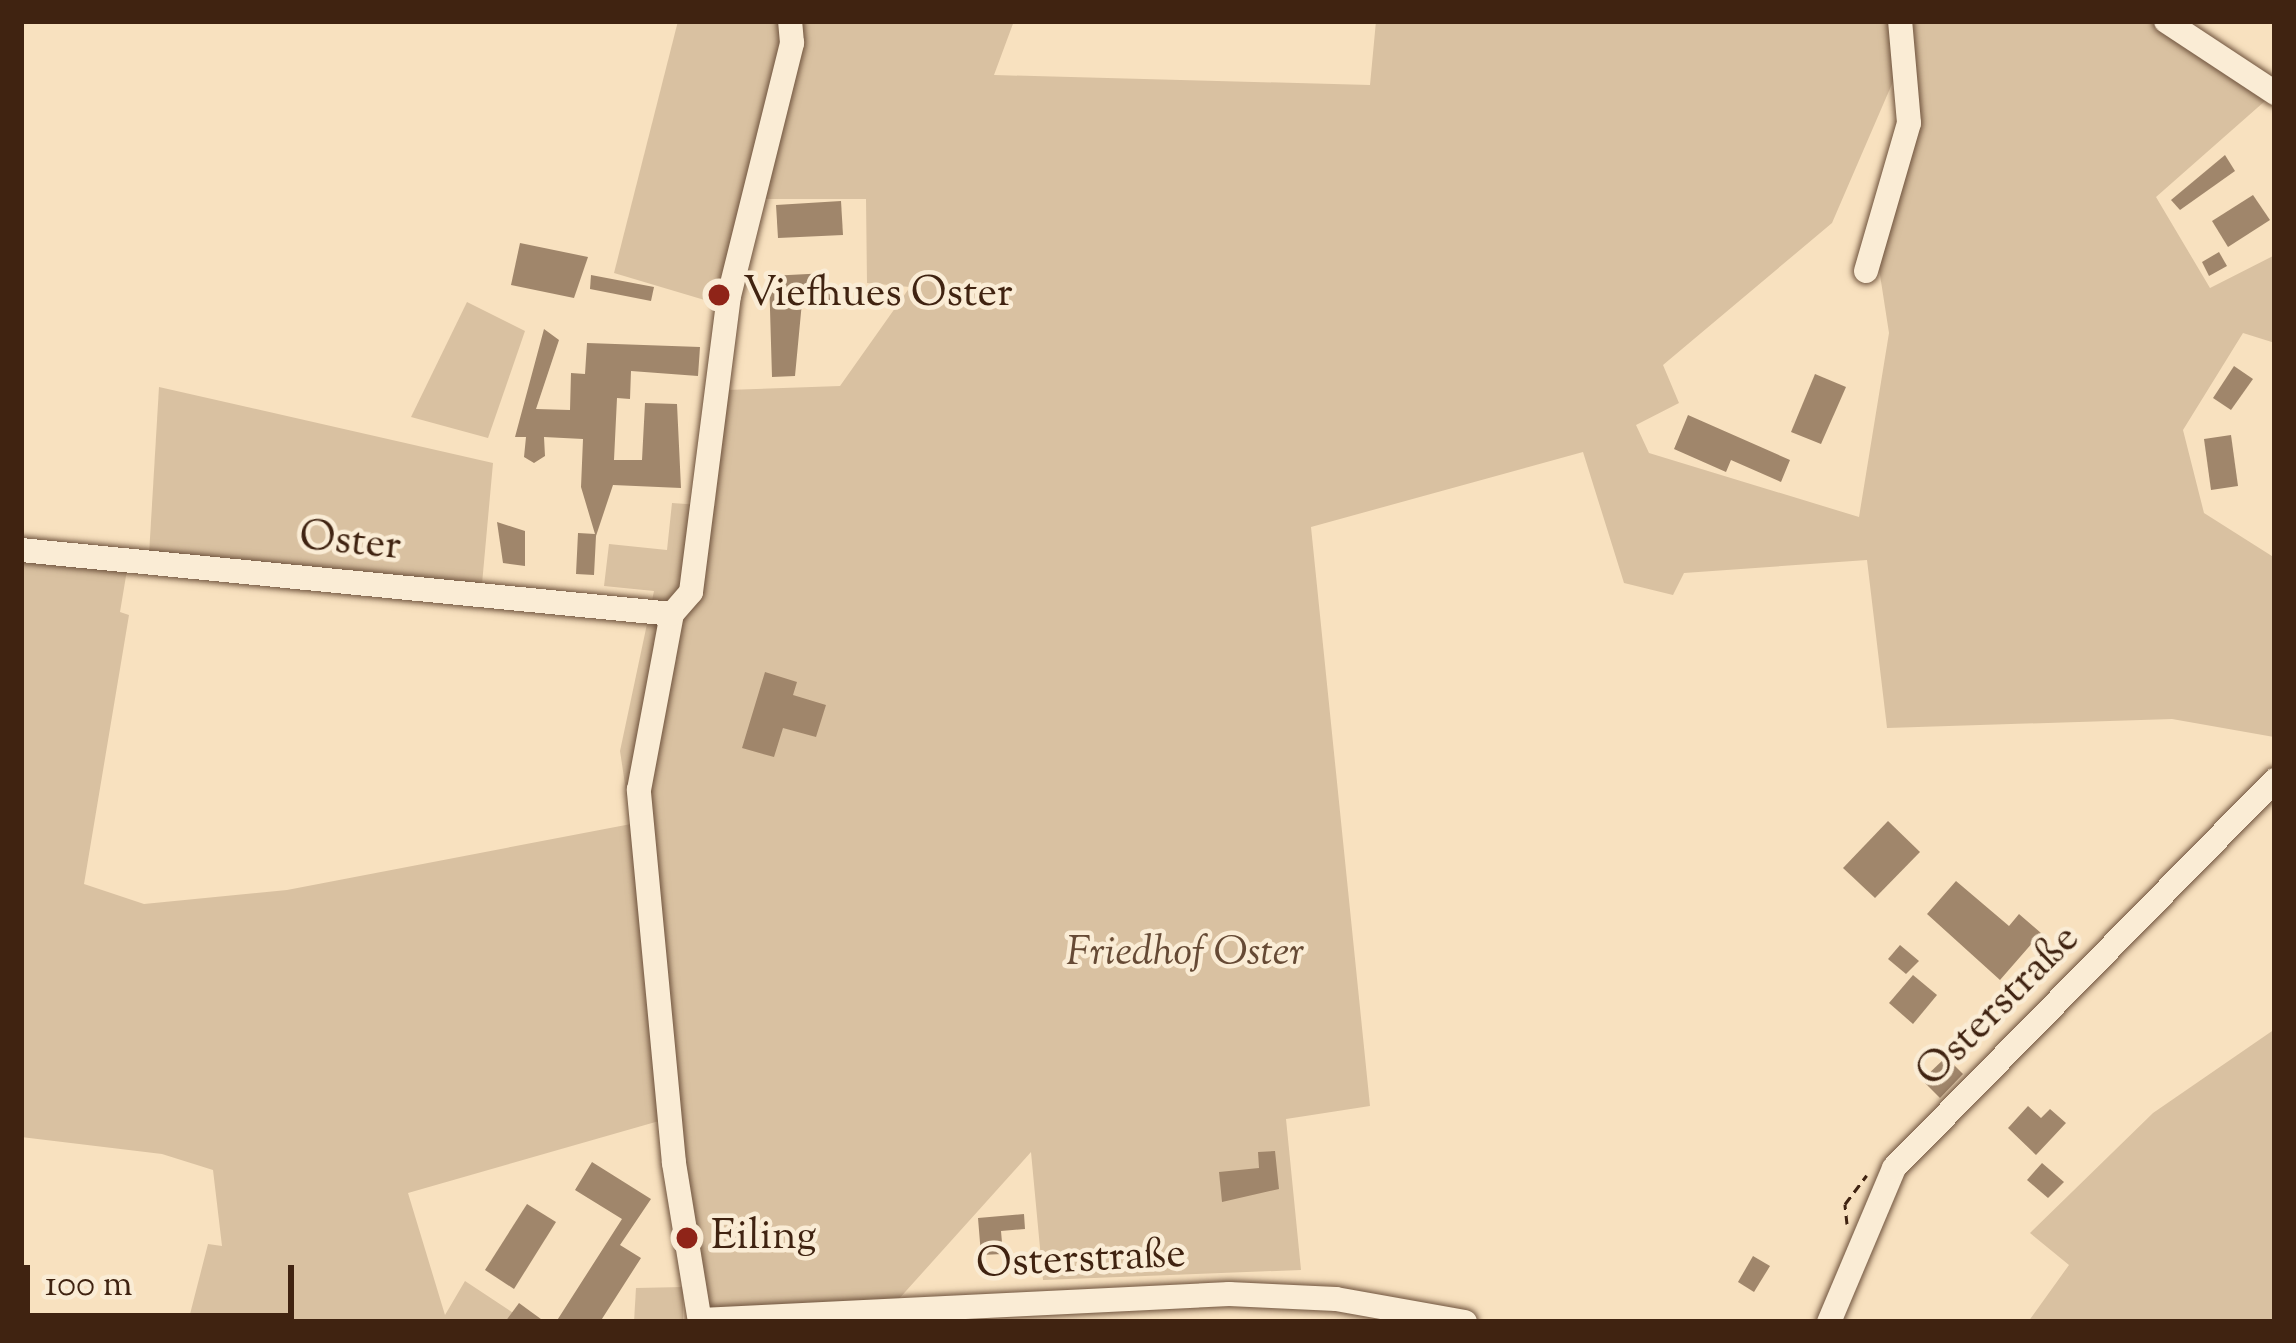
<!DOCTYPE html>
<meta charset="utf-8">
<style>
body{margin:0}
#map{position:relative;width:2296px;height:1343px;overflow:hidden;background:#f8e1bf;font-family:"Sorts Mill Goudy",serif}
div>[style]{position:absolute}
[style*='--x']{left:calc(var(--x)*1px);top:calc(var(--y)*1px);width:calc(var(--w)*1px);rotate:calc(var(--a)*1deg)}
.green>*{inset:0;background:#d9c1a1}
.building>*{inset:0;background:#a0866b}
.path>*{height:3px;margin-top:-1.5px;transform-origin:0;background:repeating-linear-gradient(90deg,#402311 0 9px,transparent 0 15px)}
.roads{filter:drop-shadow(0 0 3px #6e523c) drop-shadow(0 0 3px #6e523c)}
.minor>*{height:24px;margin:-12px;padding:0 12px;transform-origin:12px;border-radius:12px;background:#faecd5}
.dots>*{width:33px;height:33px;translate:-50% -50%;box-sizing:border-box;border:6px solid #faecd5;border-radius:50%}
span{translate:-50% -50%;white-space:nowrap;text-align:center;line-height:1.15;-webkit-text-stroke:9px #faecd5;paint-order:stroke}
.poi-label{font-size:42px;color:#402311}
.left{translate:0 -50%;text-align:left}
.street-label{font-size:42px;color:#402311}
.park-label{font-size:42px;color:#664a35;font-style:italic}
.frame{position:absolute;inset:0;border:24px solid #402311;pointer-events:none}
.scale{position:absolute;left:24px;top:1265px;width:270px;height:54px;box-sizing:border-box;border:6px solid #402311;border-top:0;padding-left:15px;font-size:36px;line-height:42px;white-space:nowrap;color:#402311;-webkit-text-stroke:9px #faecd5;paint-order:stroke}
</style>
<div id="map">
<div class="green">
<i style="clip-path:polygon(678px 21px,779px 21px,781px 44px,718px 304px,614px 273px)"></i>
<i style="clip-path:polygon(797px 21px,1014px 21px,994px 75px,1370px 85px,1376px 21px,1894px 21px,1895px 77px,1832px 223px,1663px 365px,1679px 403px,1636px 425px,1649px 453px,1859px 517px,1889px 333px,1878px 262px,1917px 123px,1913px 21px,2149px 21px,2265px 101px,2156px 197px,2210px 288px,2275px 255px,2275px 343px,2243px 333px,2183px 430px,2204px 513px,2275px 558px,2274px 737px,2172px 719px,1887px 728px,1867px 560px,1684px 573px,1673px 595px,1624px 583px,1583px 452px,1311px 527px,1370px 1106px,1286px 1119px,1301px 1270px,1043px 1280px,1031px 1152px,897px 1301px,707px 1311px,632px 824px,659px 1121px,408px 1193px,445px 1315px,465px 1281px,527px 1322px,188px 1322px,208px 1244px,222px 1246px,213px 1170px,162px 1154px,21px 1137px,21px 560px,127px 570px,120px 612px,129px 615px,84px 884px,144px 904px,287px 890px,631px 824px,620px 751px,654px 591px,604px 586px,609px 544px,667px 550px,672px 503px,715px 506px,726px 390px,840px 386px,910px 287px,867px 283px,866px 199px,764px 199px)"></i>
<i style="clip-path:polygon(467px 302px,525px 331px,488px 438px,411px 417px)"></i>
<i style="clip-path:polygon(159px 387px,493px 463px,482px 584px,149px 555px)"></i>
<i style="clip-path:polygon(2275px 1029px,2275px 1322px,2028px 1322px,2069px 1265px,2030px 1233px,2153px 1113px)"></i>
<i style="clip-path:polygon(683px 1287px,683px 1322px,634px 1322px,636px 1288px)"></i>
</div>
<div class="building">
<i style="clip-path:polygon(2225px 155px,2235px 171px,2180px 210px,2171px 200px)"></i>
<i style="clip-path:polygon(2253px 195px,2270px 220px,2228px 247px,2212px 221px)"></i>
<i style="clip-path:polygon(841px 201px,843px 235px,778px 238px,776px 205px)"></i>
<i style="clip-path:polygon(520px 243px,588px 257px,574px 298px,511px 285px)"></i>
<i style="clip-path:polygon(2219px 252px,2227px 266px,2209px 276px,2202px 262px)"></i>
<i style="clip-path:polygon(828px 273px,830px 300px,802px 302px,795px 376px,772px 377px,769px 276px)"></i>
<i style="clip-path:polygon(591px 275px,654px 287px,651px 301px,590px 289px)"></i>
<i style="clip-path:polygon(544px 329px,559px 340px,536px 409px,570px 410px,571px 373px,585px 374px,587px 343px,700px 347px,698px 376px,631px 371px,630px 399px,617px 398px,614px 460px,642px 460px,645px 403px,677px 404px,681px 488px,613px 485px,596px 536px,594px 575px,576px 574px,578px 533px,595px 534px,581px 487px,583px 439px,544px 437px,545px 456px,534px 463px,524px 457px,526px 437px,515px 437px)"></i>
<i style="clip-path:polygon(2234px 366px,2253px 379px,2231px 410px,2213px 398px)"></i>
<i style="clip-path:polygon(1815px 374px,1846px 387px,1821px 444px,1791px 432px)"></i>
<i style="clip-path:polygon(1688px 415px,1790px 460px,1781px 482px,1731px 460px,1726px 472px,1674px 449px)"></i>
<i style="clip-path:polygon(2231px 435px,2238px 486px,2211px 490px,2204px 439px)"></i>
<i style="clip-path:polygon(497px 522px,525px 531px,525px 566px,503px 563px)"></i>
<i style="clip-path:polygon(765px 672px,797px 682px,793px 695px,826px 705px,816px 737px,783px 728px,774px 757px,742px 748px)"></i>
<i style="clip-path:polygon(1888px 821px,1920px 852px,1875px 898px,1843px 868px)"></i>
<i style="clip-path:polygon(1956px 881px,2009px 926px,2019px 914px,2041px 933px,2000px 980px,1927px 914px)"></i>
<i style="clip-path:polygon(1900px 945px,1919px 961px,1906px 974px,1888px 959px)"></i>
<i style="clip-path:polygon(1913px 975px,1937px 995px,1913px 1024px,1889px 1003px)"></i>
<i style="clip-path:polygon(1946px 1057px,1963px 1074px,1940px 1098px,1922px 1080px)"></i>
<i style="clip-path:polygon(2028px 1106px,2041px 1118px,2050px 1109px,2066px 1123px,2036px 1155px,2008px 1128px)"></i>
<i style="clip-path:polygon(1275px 1151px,1279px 1189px,1222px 1202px,1219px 1172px,1259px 1168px,1258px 1152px)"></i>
<i style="clip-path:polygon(592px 1162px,651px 1199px,620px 1245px,641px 1258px,600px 1322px,556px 1322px,622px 1219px,575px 1190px)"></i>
<i style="clip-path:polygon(2042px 1163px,2064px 1182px,2048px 1198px,2027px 1180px)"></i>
<i style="clip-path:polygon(527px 1204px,556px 1222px,514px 1289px,485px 1270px)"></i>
<i style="clip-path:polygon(1024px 1214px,1025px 1229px,1001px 1231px,1003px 1254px,981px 1255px,978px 1218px)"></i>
<i style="clip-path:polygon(1753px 1256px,1770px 1266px,1754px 1292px,1738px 1282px)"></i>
<i style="clip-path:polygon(519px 1303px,545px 1322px,505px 1322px)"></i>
</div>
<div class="path">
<i style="--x:1847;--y:1224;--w:20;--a:-96"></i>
<i style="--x:1845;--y:1204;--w:36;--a:-53"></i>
</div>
<div class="roads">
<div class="minor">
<i style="--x:2166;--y:21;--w:131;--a:33.4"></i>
<i style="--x:1866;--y:271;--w:154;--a:-73.8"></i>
<i style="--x:1909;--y:123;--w:102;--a:-95"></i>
<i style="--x:21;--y:550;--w:654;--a:5.61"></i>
<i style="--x:701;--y:1320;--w:529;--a:-2.82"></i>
<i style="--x:1229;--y:1294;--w:107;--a:2.7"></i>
<i style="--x:1336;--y:1299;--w:131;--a:10.1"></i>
<i style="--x:700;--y:1322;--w:161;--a:-99.3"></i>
<i style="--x:674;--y:1163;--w:375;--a:-95.4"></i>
<i style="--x:639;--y:790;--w:179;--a:-79.4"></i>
<i style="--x:672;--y:614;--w:29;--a:-49"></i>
<i style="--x:691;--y:592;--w:298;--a:-82.7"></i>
<i style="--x:729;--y:296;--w:261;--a:-76"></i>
<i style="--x:792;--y:43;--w:22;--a:-95"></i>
<i style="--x:1829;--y:1322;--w:167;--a:-67.1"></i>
<i style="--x:1894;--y:1168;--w:544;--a:-45.52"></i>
</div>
</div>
<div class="dots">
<i style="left:719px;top:295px;background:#8f2418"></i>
<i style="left:687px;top:1238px;background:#8f2418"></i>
</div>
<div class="poi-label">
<span class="left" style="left:743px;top:295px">Viefhues Oster</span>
<span class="left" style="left:711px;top:1238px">Eiling</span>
</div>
<div class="street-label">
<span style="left:350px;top:543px;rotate:6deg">Oster</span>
<span style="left:1999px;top:1007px;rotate:-45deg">Osterstraße</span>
<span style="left:1081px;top:1261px;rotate:-3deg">Osterstraße</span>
</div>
<div class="park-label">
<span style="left:1185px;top:954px">Friedhof Oster</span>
</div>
<div class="frame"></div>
<div class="scale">100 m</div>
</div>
